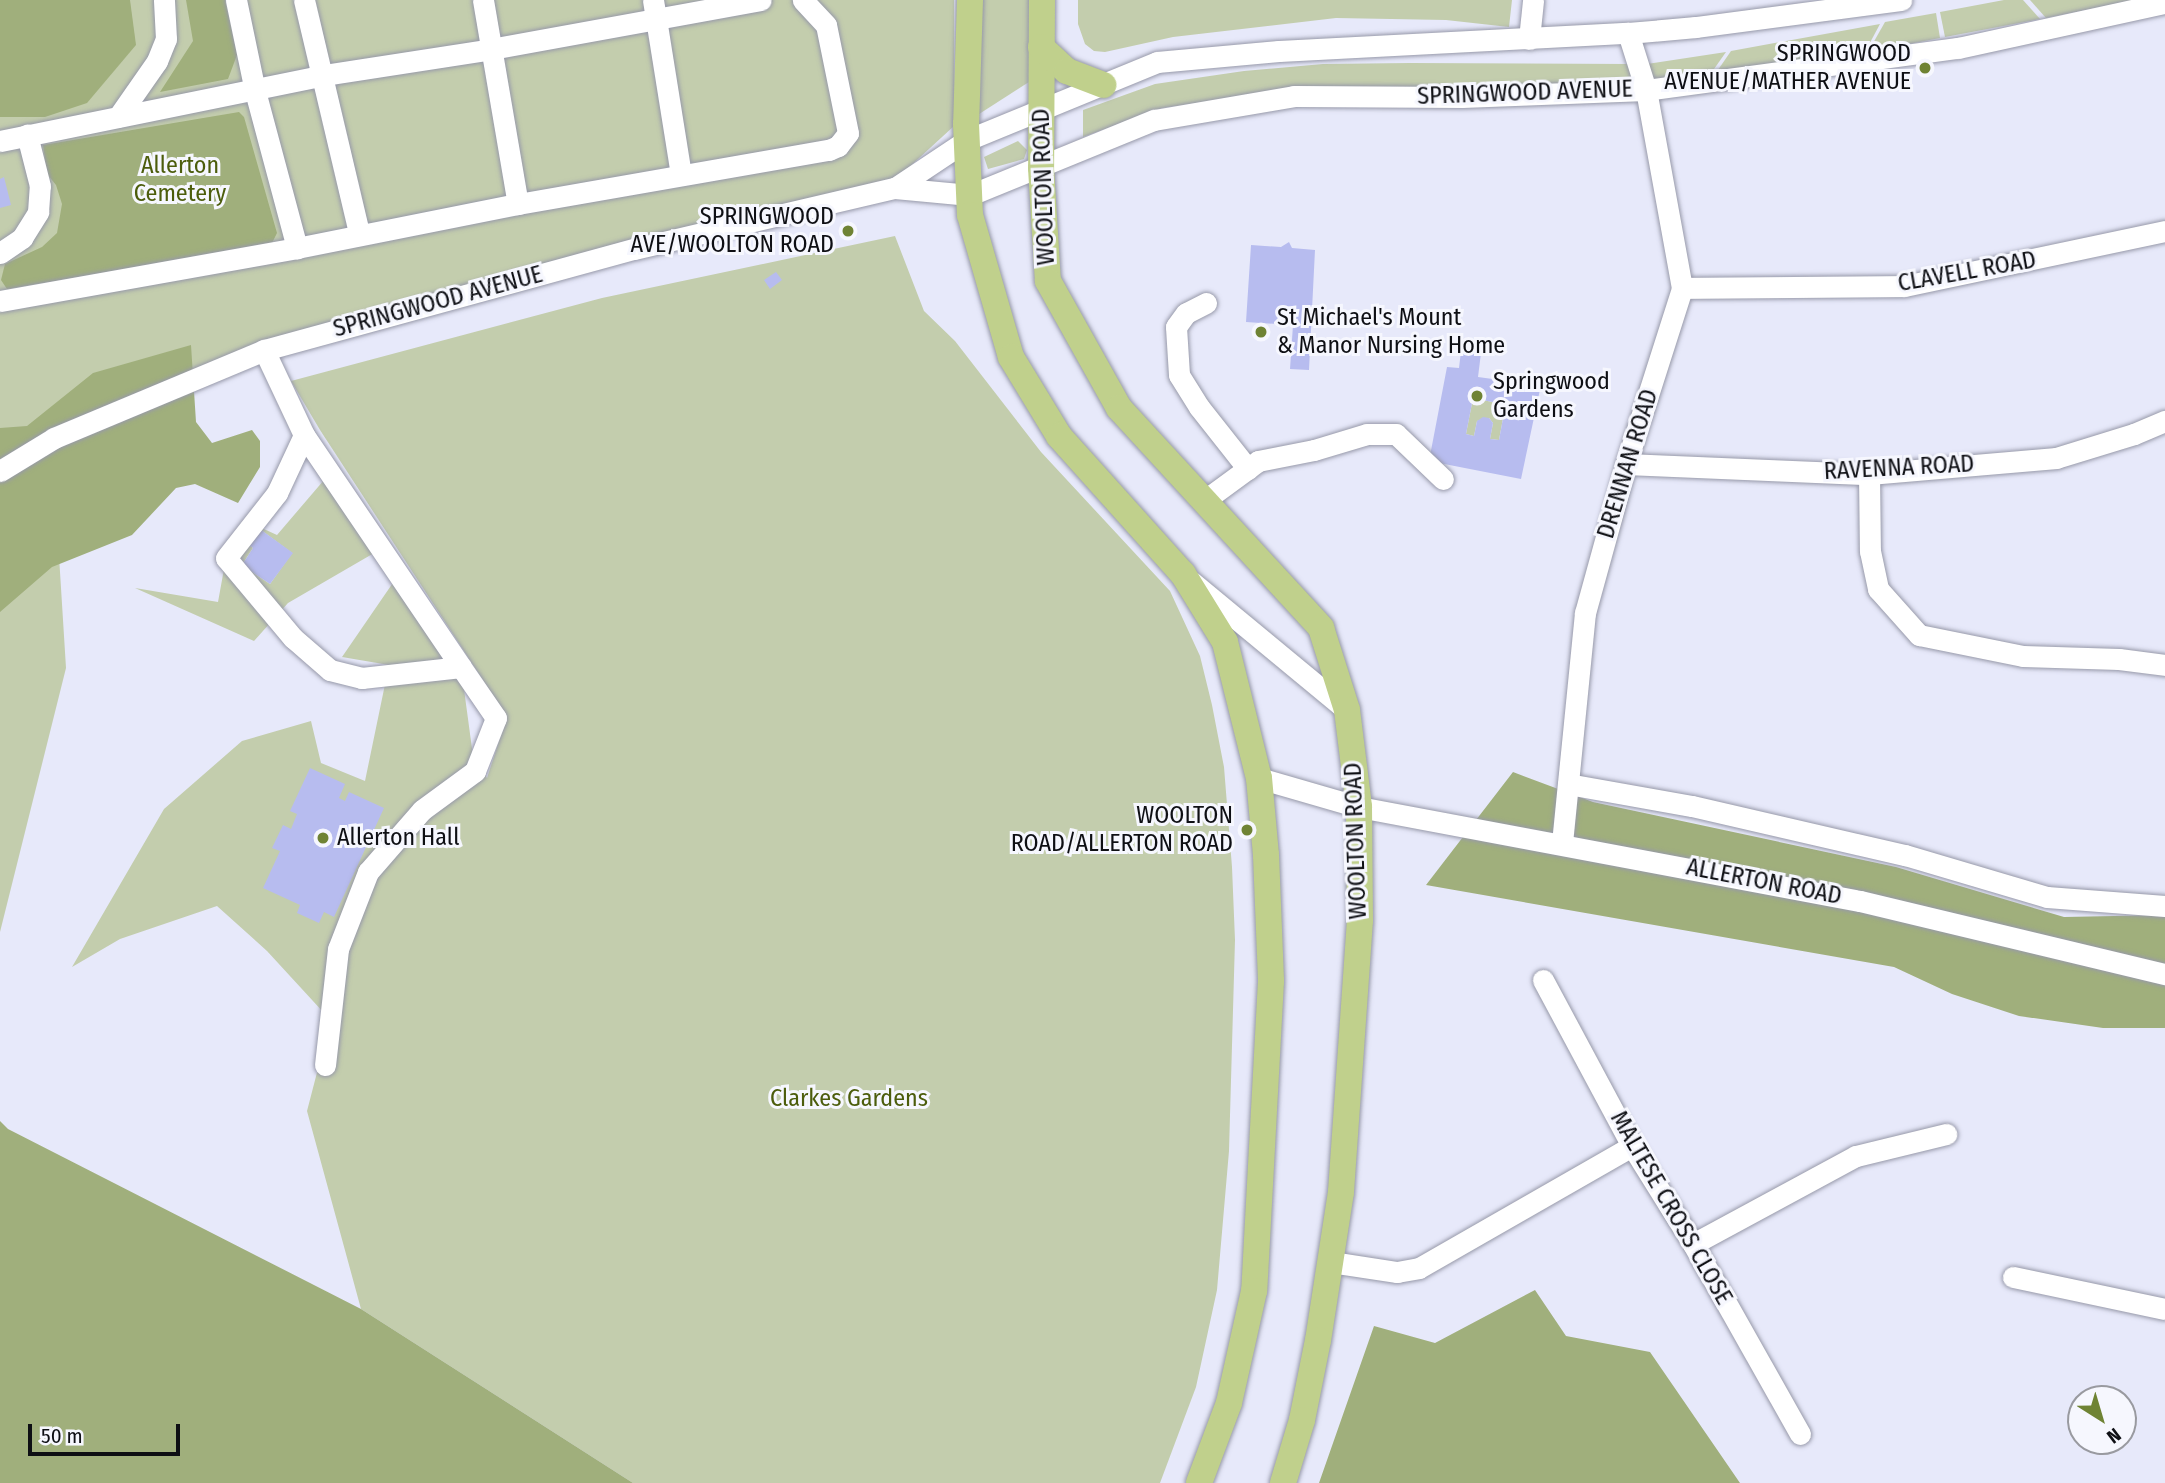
<!DOCTYPE html>
<style>
body{margin:0}
#map{position:relative;width:2165px;height:1483px;overflow:hidden;background:#e7e9fa;font-family:"Fira Sans Condensed",sans-serif}
div>[style]{position:absolute}
[style*='--x']{left:calc(var(--x)*1px);top:calc(var(--y)*1px);width:calc(var(--w)*1px);rotate:calc(var(--a)*1deg)}
.green>*{inset:0;background:#c3cdad}
.forest>*{inset:0;background:#a0af7c}
.building>*{inset:0;background:#b7bcef}
.roads{filter:drop-shadow(0 0 2px #9799a9) drop-shadow(0 0 2px #9799a9)}
.minor>*{height:21px;margin:-10.5px;padding:0 10.5px;transform-origin:10.5px;border-radius:10.5px;background:#fff}
.major>*{height:26px;margin:-13px;padding:0 13px;transform-origin:13px;border-radius:13px;background:#c0d08c}
.dots>*{width:19px;height:19px;translate:-50% -50%;box-sizing:border-box;border:4px solid #f6f7fe;border-radius:50%}
span{translate:-50% -50%;white-space:nowrap;text-align:center;line-height:1.15;-webkit-text-stroke:6px #f6f7fe;paint-order:stroke}
.poi-label{font-size:24px;color:#0e0f14}
.right{translate:-100% -50%;text-align:right}
.left{translate:0 -50%;text-align:left}
.street-label{font-size:24px;color:#0e0f14}
.park-label{font-size:24px;color:#4c5d0c}
.north{position:absolute;left:2067px;top:1385px;width:70px;height:70px;box-sizing:border-box;background:#f6f7fe;border:2px solid #999aa0;border-radius:50%;rotate:143deg;font-size:19px;font-weight:700;line-height:28px;text-align:center;color:#0e0f14}
.north::after{content:'';display:block;margin:auto;width:24px;height:32px;background:#6f8334;clip-path:polygon(50% 0,100% 100%,50% 72%,0 100%)}
.scale{position:absolute;left:28px;top:1424px;width:152px;height:32px;box-sizing:border-box;border:4px solid #0e0f14;border-top:0;padding-left:9px;font-size:21px;line-height:24px;white-space:nowrap;color:#0e0f14;-webkit-text-stroke:5px #f6f7fe;paint-order:stroke}
</style>
<div id="map">
<div class="green">
<i style="clip-path:polygon(0 0,954px 0,954px 126px,893px 182px,630px 240px,259px 342px,0 459px)"></i>
<i style="clip-path:polygon(981px 0,1032px 0,1029px 82px,976px 116px)"></i>
<i style="clip-path:polygon(1078px 0,1512px 0,1509px 27px,1446px 20px,1336px 18px,1173px 37px,1105px 52px,1094px 51px,1085px 44px,1078px 24px)"></i>
<i style="clip-path:polygon(2004px 0,2023px 0,2040px 19px,1945px 37px,1940px 12px)"></i>
<i style="clip-path:polygon(2030px 0,2136px 0,2046px 18px)"></i>
<i style="clip-path:polygon(1936px 13px,1940px 38px,1868px 52px,1885px 22px)"></i>
<i style="clip-path:polygon(1880px 24px,1865px 52px,1711px 80px,1731px 51px)"></i>
<i style="clip-path:polygon(1726px 52px,1707px 79px,1654px 87px,1647px 64px)"></i>
<i style="clip-path:polygon(1410px 63px,1629px 64px,1632px 86px,1254px 95px,1162px 108px,1083px 137px,1083px 110px,1155px 84px,1244px 71px,1323px 64px)"></i>
<i style="clip-path:polygon(1018px 141px,1027px 150px,1024px 159px,988px 169px,984px 157px)"></i>
<i style="clip-path:polygon(895px 236px,924px 311px,955px 341px,1041px 452px,1170px 591px,1200px 656px,1212px 705px,1224px 767px,1232px 867px,1235px 940px,1229px 1151px,1217px 1290px,1196px 1387px,1160px 1483px,633px 1483px,361px 1309px,307px 1111px,320px 1061px,324px 1013px,267px 951px,217px 906px,120px 939px,72px 967px,164px 809px,242px 741px,311px 721px,321px 763px,365px 781px,389px 665px,342px 657px,399px 574px,461px 667px,473px 756px,487px 778px,507px 717px,320px 430px,291px 381px,602px 298px)"></i>
<i style="clip-path:polygon(1473px 398px,1502px 404px,1500px 412px,1504px 413px,1499px 440px,1490px 439px,1493px 423px,1489px 418px,1477px 421px,1474px 436px,1466px 434px)"></i>
<i style="clip-path:polygon(52px 443px,66px 668px,0 932px,0 477px)"></i>
<i style="clip-path:polygon(330px 473px,381px 549px,288px 603px,254px 641px,135px 588px,218px 602px,226px 558px,241px 538px,253px 548px,242px 565px,270px 584px,292px 553px,253px 524px,277px 535px)"></i>
</div>
<div class="forest">
<i style="clip-path:polygon(0 0,130px 0,136px 45px,87px 103px,45px 117px,0 117px)"></i>
<i style="clip-path:polygon(186px 0,225px 0,237px 55px,228px 79px,160px 92px,193px 41px)"></i>
<i style="clip-path:polygon(239px 112px,244px 117px,277px 233px,271px 245px,7px 289px,1px 280px,5px 264px,42px 247px,57px 233px,62px 204px,56px 185px,47px 174px,43px 145px)"></i>
<i style="clip-path:polygon(191px 345px,196px 422px,212px 443px,252px 430px,260px 441px,260px 467px,238px 503px,195px 484px,176px 488px,132px 535px,52px 567px,0 612px,0 428px,27px 426px,93px 373px)"></i>
<i style="clip-path:polygon(1513px 772px,1593px 802px,1896px 867px,2064px 917px,2165px 915px,2165px 1028px,2103px 1028px,2019px 1016px,1952px 994px,1894px 967px,1426px 885px)"></i>
<i style="clip-path:polygon(0 1121px,8px 1129px,361px 1309px,633px 1483px,0 1483px)"></i>
<i style="clip-path:polygon(1535px 1290px,1566px 1336px,1650px 1352px,1740px 1483px,1319px 1483px,1374px 1326px,1435px 1343px)"></i>
</div>
<div class="building">
<i style="clip-path:polygon(4px 177px,11px 205px,0 208px,0 179px)"></i>
<i style="clip-path:polygon(1289px 242px,1292px 248px,1315px 250px,1309px 370px,1290px 369px,1293px 325px,1246px 322px,1251px 245px,1281px 247px)"></i>
<i style="clip-path:polygon(776px 272px,782px 280px,770px 289px,764px 280px)"></i>
<i style="clip-path:polygon(evenodd,1461px 351px,1481px 353px,1478px 377px,1507px 381px,1507px 375px,1542px 380px,1521px 479px,1429px 461px,1447px 367px,1459px 368px,1461px 351px,1473px 398px,1502px 404px,1500px 413px,1504px 413px,1499px 440px,1490px 439px,1493px 423px,1489px 418px,1483px 417px,1477px 421px,1474px 436px,1466px 434px,1473px 398px)"></i>
<i style="clip-path:polygon(253px 524px,293px 553px,270px 584px,242px 565px,253px 548px,241px 538px)"></i>
<i style="clip-path:polygon(310px 768px,345px 784px,339px 798px,345px 801px,349px 792px,384px 808px,334px 917px,324px 912px,319px 923px,297px 913px,300px 905px,263px 888px,280px 851px,272px 848px,283px 825px,291px 829px,297px 814px,290px 811px)"></i>
</div>
<div class="roads">
<div class="minor">
<i style="--x:236;--y:0;--w:93;--a:78.2"></i>
<i style="--x:255;--y:91;--w:163;--a:75"></i>
<i style="--x:297;--y:248;--w:225;--a:-11.3"></i>
<i style="--x:518;--y:204;--w:316;--a:-9.9"></i>
<i style="--x:829;--y:150;--w:10;--a:-24"></i>
<i style="--x:838;--y:146;--w:16;--a:-52"></i>
<i style="--x:848;--y:133;--w:110;--a:-101.5"></i>
<i style="--x:826;--y:25;--w:34;--a:-133"></i>
<i style="--x:304;--y:0;--w:239;--a:76.7"></i>
<i style="--x:483;--y:0;--w:207;--a:80.3"></i>
<i style="--x:653;--y:0;--w:177;--a:80.9"></i>
<i style="--x:1529;--y:39;--w:39;--a:-84"></i>
<i style="--x:118;--y:117;--w:68;--a:-55.1"></i>
<i style="--x:157;--y:61;--w:24;--a:-68"></i>
<i style="--x:166;--y:39;--w:39;--a:-93"></i>
<i style="--x:0;--y:141;--w:331;--a:-11.5"></i>
<i style="--x:324;--y:75;--w:169;--a:-8.8"></i>
<i style="--x:491;--y:49;--w:274;--a:-10.3"></i>
<i style="--x:895;--y:188;--w:87;--a:-33.7"></i>
<i style="--x:967;--y:140;--w:205;--a:-22.3"></i>
<i style="--x:1157;--y:62;--w:122;--a:-5.2"></i>
<i style="--x:1279;--y:51;--w:349;--a:-3"></i>
<i style="--x:1628;--y:33;--w:68;--a:-5"></i>
<i style="--x:1696;--y:27;--w:207;--a:-7.5"></i>
<i style="--x:0;--y:253;--w:27;--a:-34"></i>
<i style="--x:22;--y:238;--w:31;--a:-58"></i>
<i style="--x:38;--y:212;--w:26;--a:-86"></i>
<i style="--x:40;--y:186;--w:53;--a:-104.3"></i>
<i style="--x:1682;--y:288;--w:222;--a:-0.5"></i>
<i style="--x:1904;--y:286;--w:267;--a:-11.9"></i>
<i style="--x:0;--y:301;--w:302;--a:-10.1"></i>
<i style="--x:1206;--y:303;--w:22;--a:153"></i>
<i style="--x:1186;--y:313;--w:17;--a:126"></i>
<i style="--x:1176;--y:327;--w:48;--a:86.4"></i>
<i style="--x:1179;--y:375;--w:38;--a:58"></i>
<i style="--x:1199;--y:407;--w:79;--a:51.7"></i>
<i style="--x:264;--y:350;--w:94;--a:64.8"></i>
<i style="--x:304;--y:435;--w:280;--a:55.9"></i>
<i style="--x:461;--y:667;--w:100;--a:173.7"></i>
<i style="--x:362;--y:678;--w:33;--a:-166"></i>
<i style="--x:330;--y:670;--w:49;--a:-139.1"></i>
<i style="--x:293;--y:638;--w:104;--a:-129.9"></i>
<i style="--x:226;--y:558;--w:83;--a:-51.9"></i>
<i style="--x:277;--y:493;--w:64;--a:-65"></i>
<i style="--x:1626;--y:464;--w:243;--a:2.4"></i>
<i style="--x:1869;--y:474;--w:188;--a:-4.9"></i>
<i style="--x:2056;--y:458;--w:82;--a:-17.1"></i>
<i style="--x:2134;--y:434;--w:34;--a:-23"></i>
<i style="--x:0;--y:471;--w:63;--a:-31.4"></i>
<i style="--x:54;--y:438;--w:228;--a:-22.7"></i>
<i style="--x:264;--y:350;--w:384;--a:-15.3"></i>
<i style="--x:634;--y:249;--w:268;--a:-13.2"></i>
<i style="--x:895;--y:188;--w:75;--a:5.3"></i>
<i style="--x:970;--y:195;--w:199;--a:-22.2"></i>
<i style="--x:1154;--y:120;--w:142;--a:-9.7"></i>
<i style="--x:1294;--y:96;--w:168;--a:0.3"></i>
<i style="--x:1462;--y:97;--w:184;--a:-2.2"></i>
<i style="--x:1646;--y:90;--w:315;--a:-7.7"></i>
<i style="--x:1958;--y:48;--w:212;--a:-12.3"></i>
<i style="--x:1869;--y:474;--w:77;--a:89.3"></i>
<i style="--x:1870;--y:551;--w:39;--a:78"></i>
<i style="--x:1878;--y:589;--w:62;--a:48.3"></i>
<i style="--x:1919;--y:635;--w:106;--a:11.4"></i>
<i style="--x:2023;--y:656;--w:96;--a:1.8"></i>
<i style="--x:2119;--y:659;--w:46;--a:7.4"></i>
<i style="--x:1205;--y:500;--w:66;--a:-36.3"></i>
<i style="--x:1258;--y:461;--w:57;--a:-11.1"></i>
<i style="--x:1314;--y:450;--w:55;--a:-16.8"></i>
<i style="--x:1367;--y:434;--w:29;--a:0"></i>
<i style="--x:1396;--y:434;--w:65;--a:43.8"></i>
<i style="--x:1192;--y:582;--w:201;--a:39.6"></i>
<i style="--x:1259;--y:778;--w:104;--a:16.2"></i>
<i style="--x:1359;--y:807;--w:510;--a:10.63"></i>
<i style="--x:1860;--y:901;--w:314;--a:13.5"></i>
<i style="--x:1568;--y:784;--w:126;--a:10.1"></i>
<i style="--x:1692;--y:806;--w:219;--a:13"></i>
<i style="--x:1905;--y:855;--w:148;--a:16.5"></i>
<i style="--x:2047;--y:897;--w:118;--a:4.4"></i>
<i style="--x:1562;--y:843;--w:231;--a:-84.3"></i>
<i style="--x:1585;--y:613;--w:155;--a:-74.6"></i>
<i style="--x:1626;--y:464;--w:185;--a:-72.3"></i>
<i style="--x:1682;--y:288;--w:201;--a:-100.3"></i>
<i style="--x:1646;--y:90;--w:60;--a:-107.5"></i>
<i style="--x:1543;--y:980;--w:188;--a:61.8"></i>
<i style="--x:1632;--y:1146;--w:115;--a:58.1"></i>
<i style="--x:1693;--y:1244;--w:218;--a:60.6"></i>
<i style="--x:325;--y:1065;--w:117;--a:-83.6"></i>
<i style="--x:338;--y:949;--w:83;--a:-68.7"></i>
<i style="--x:368;--y:872;--w:82;--a:-48.9"></i>
<i style="--x:422;--y:810;--w:66;--a:-36.3"></i>
<i style="--x:475;--y:771;--w:57;--a:-68.4"></i>
<i style="--x:496;--y:718;--w:62;--a:-124.5"></i>
<i style="--x:1693;--y:1244;--w:185;--a:-28.4"></i>
<i style="--x:1856;--y:1156;--w:93;--a:-13.7"></i>
<i style="--x:1331;--y:1262;--w:67;--a:8.6"></i>
<i style="--x:1397;--y:1272;--w:22;--a:-10"></i>
<i style="--x:1419;--y:1268;--w:245;--a:-29.8"></i>
<i style="--x:2013;--y:1277;--w:155;--a:11.9"></i>
</div>
<div class="major">
<i style="--x:970;--y:0;--w:124;--a:91.8"></i>
<i style="--x:966;--y:124;--w:91;--a:87.5"></i>
<i style="--x:970;--y:215;--w:148;--a:73.9"></i>
<i style="--x:1011;--y:357;--w:92;--a:58.7"></i>
<i style="--x:1059;--y:436;--w:186;--a:48.1"></i>
<i style="--x:1183;--y:574;--w:80;--a:58.3"></i>
<i style="--x:1225;--y:642;--w:140;--a:76"></i>
<i style="--x:1259;--y:778;--w:77;--a:84.8"></i>
<i style="--x:1266;--y:855;--w:126;--a:87.7"></i>
<i style="--x:1271;--y:981;--w:310;--a:93.1"></i>
<i style="--x:1254;--y:1291;--w:115;--a:102.6"></i>
<i style="--x:1229;--y:1403;--w:85;--a:110.6"></i>
<i style="--x:1042;--y:0;--w:168;--a:90.3"></i>
<i style="--x:1041;--y:168;--w:113;--a:86.5"></i>
<i style="--x:1048;--y:281;--w:145;--a:60.8"></i>
<i style="--x:1119;--y:408;--w:299;--a:47.4"></i>
<i style="--x:1321;--y:628;--w:86;--a:72.4"></i>
<i style="--x:1347;--y:710;--w:98;--a:82.9"></i>
<i style="--x:1359;--y:807;--w:113;--a:89.5"></i>
<i style="--x:1360;--y:920;--w:273;--a:94"></i>
<i style="--x:1341;--y:1192;--w:150;--a:98.8"></i>
<i style="--x:1318;--y:1340;--w:82;--a:101.3"></i>
<i style="--x:1302;--y:1420;--w:66;--a:106.8"></i>
<i style="--x:1041;--y:47;--w:35;--a:43"></i>
<i style="--x:1067;--y:71;--w:39;--a:21"></i>
</div>
</div>
<div class="dots">
<i style="left:1925px;top:68px;background:#6f8334"></i>
<i style="left:848px;top:231px;background:#6f8334"></i>
<i style="left:1261px;top:332px;background:#6f8334"></i>
<i style="left:1477px;top:396px;background:#6f8334"></i>
<i style="left:1247px;top:830px;background:#6f8334"></i>
<i style="left:323px;top:838px;background:#6f8334"></i>
</div>
<div class="poi-label">
<span class="right" style="left:1911px;top:68px">SPRINGWOOD<br>AVENUE/MATHER AVENUE</span>
<span class="right" style="left:834px;top:231px">SPRINGWOOD<br>AVE/WOOLTON ROAD</span>
<span class="left" style="left:1277px;top:332px">St Michael's Mount<br>&amp; Manor Nursing Home</span>
<span class="left" style="left:1493px;top:396px">Springwood<br>Gardens</span>
<span class="right" style="left:1233px;top:830px">WOOLTON<br>ROAD/ALLERTON ROAD</span>
<span class="left" style="left:337px;top:838px">Allerton Hall</span>
</div>
<div class="street-label">
<span style="left:1525px;top:93px;rotate:-2deg">SPRINGWOOD AVENUE</span>
<span style="left:1044px;top:187px;rotate:-92deg">WOOLTON ROAD</span>
<span style="left:1967px;top:272px;rotate:-10deg">CLAVELL ROAD</span>
<span style="left:438px;top:302px;rotate:-15deg">SPRINGWOOD AVENUE</span>
<span style="left:1628px;top:464px;rotate:-73deg">DRENNAN ROAD</span>
<span style="left:1899px;top:468px;rotate:-3deg">RAVENNA ROAD</span>
<span style="left:1356px;top:841px;rotate:-92deg">WOOLTON ROAD</span>
<span style="left:1764px;top:882px;rotate:11deg">ALLERTON ROAD</span>
<span style="left:1671px;top:1208px;rotate:60deg">MALTESE CROSS CLOSE</span>
</div>
<div class="park-label">
<span style="left:180px;top:180px">Allerton<br>Cemetery</span>
<span style="left:849px;top:1099px">Clarkes Gardens</span>
</div>
<div class="north">N</div>
<div class="scale">50 m</div>
</div>
